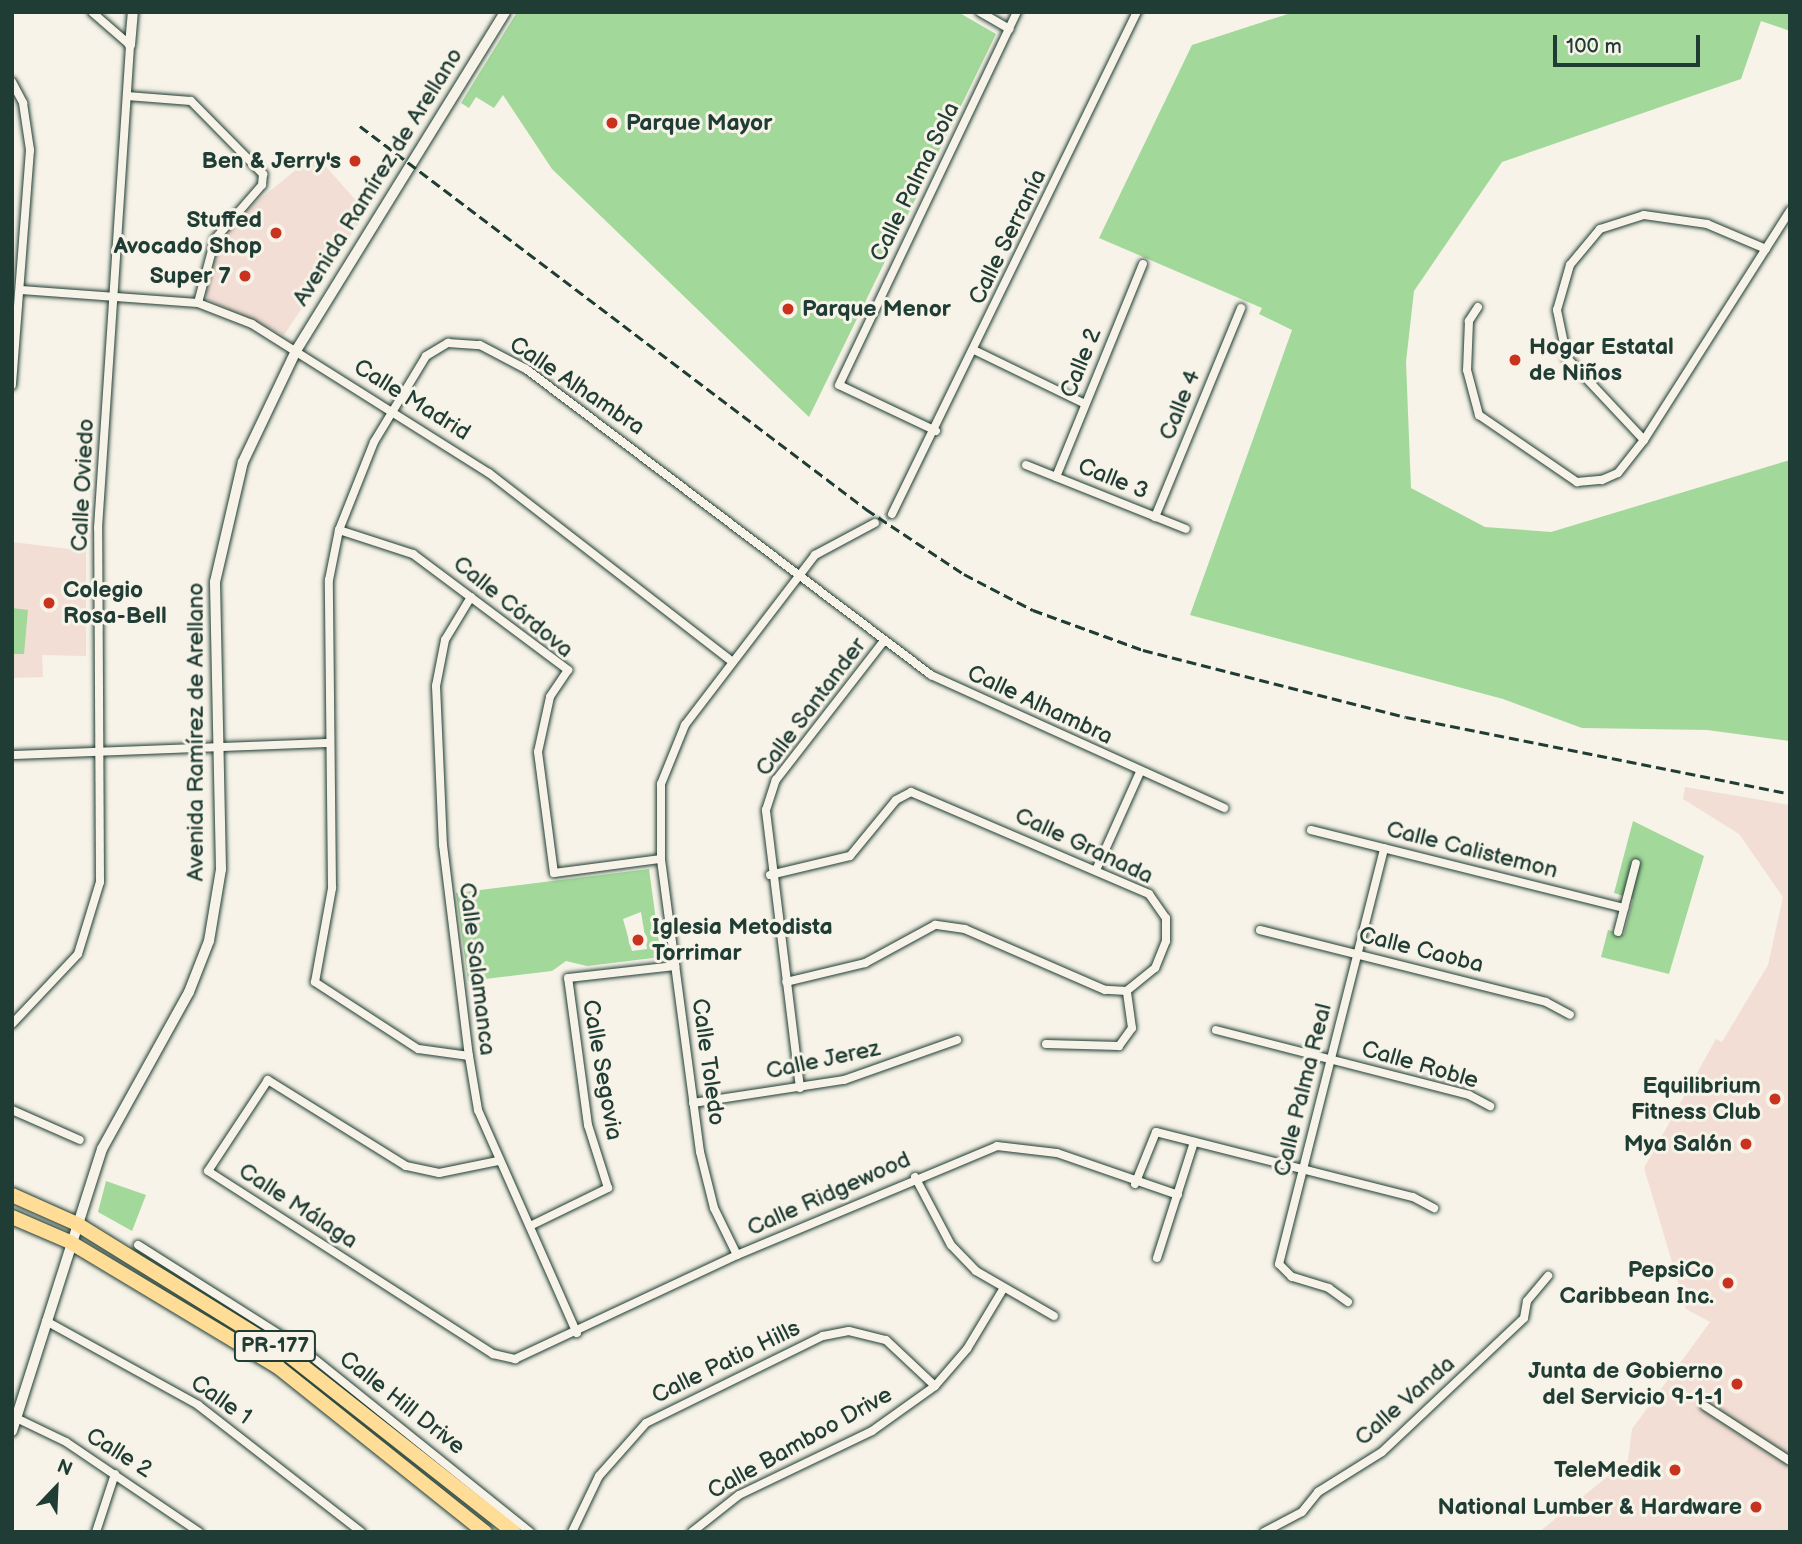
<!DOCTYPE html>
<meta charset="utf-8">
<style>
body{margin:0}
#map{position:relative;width:1802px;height:1544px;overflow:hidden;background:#f7f3e8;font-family:"Balsamiq Sans",sans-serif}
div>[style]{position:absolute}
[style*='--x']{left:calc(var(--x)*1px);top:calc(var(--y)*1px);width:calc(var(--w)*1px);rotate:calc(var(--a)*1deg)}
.built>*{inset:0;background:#f2ded4}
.green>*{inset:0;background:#a3d89b}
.street-tunnel>*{height:8px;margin-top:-4px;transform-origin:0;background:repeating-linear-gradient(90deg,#cccfc4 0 8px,transparent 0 12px)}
.roads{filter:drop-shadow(0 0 2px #1f3d34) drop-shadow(0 0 2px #1f3d34)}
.street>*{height:8px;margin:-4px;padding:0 4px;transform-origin:4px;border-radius:4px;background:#f7f3e8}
.secondary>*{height:10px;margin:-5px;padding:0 5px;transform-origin:5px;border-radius:5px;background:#f7f3e8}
.highway>*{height:14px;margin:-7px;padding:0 7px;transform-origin:7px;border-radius:7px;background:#ffdd96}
.rail>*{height:2.5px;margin-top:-1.25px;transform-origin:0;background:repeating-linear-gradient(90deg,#1f3d34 0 10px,transparent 0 15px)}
.dots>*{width:19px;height:19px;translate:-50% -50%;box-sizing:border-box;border:4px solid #f7f3e8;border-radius:50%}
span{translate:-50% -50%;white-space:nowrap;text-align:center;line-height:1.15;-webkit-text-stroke:6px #f7f3e8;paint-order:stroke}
.shield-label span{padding:2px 5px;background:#f7f3e8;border:2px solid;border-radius:5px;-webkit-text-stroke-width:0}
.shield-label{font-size:21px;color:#1f3d34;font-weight:700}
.poi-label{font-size:23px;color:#1f3d34;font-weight:700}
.left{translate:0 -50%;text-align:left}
.right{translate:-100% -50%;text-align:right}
.street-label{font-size:23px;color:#1f3d34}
.frame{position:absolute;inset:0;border:14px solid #1f3d34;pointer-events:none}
.north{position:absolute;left:21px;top:1453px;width:70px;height:70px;-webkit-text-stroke:5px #f7f3e8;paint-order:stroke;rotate:23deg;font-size:19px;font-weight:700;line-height:28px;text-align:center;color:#1f3d34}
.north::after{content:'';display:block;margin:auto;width:24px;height:32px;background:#1f3d34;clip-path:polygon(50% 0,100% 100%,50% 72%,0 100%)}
.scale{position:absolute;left:1553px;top:35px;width:147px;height:32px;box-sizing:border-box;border:4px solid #1f3d34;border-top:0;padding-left:9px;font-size:21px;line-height:24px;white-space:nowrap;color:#1f3d34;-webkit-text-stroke:5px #f7f3e8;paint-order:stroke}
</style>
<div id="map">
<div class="built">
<i style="clip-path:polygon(315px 154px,366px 212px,284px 335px,208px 300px,205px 291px,219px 245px,235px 220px)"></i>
<i style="clip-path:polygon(12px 542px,86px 551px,86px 656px,42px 655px,43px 677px,12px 678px)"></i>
<i style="clip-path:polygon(1685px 787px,1790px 805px,1790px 1532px,1539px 1532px,1628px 1460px,1632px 1429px,1710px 1322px,1686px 1309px,1644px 1168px,1716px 1039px,1722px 1042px,1768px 965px,1783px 897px,1739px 834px,1683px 799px)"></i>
</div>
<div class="green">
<i style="clip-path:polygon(517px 12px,958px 12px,996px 34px,809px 417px,552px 169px,503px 95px,494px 108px,476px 97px,469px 108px,461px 103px)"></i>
<i style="clip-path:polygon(1294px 12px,1790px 12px,1790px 31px,1761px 21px,1741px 79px,1502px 162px,1414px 291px,1406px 362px,1411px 488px,1485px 527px,1551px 532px,1790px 460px,1790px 741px,1707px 730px,1582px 728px,1503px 699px,1190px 615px,1292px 330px,1259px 314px,1262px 308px,1099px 238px,1192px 45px)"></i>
<i style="clip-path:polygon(12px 608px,28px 610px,24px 654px,12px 654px)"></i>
<i style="clip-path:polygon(1633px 821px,1704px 856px,1669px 974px,1601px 957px,1608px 930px,1624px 934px,1633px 899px,1614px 893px)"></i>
<i style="clip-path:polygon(evenodd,649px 869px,661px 957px,587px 966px,566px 961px,552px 971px,468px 981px,456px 893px,649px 869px,641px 912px,647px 949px,632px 951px,623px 919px,641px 912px)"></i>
<i style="clip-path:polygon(106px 1181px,146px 1195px,132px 1231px,98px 1212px)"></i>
</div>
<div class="street-tunnel">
<i style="--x:875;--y:523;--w:19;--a:-28"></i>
</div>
<div class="roads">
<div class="street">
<i style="--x:980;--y:12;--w:34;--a:30"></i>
<i style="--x:12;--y:82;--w:24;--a:62"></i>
<i style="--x:23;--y:103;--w:48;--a:81.5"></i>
<i style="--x:30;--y:150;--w:236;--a:94.4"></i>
<i style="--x:127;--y:96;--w:64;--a:4.5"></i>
<i style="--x:191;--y:101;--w:103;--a:45.4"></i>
<i style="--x:263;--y:174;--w:11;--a:95"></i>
<i style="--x:262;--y:185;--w:72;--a:131"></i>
<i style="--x:215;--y:239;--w:66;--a:104.9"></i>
<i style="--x:21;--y:290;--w:177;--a:4.2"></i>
<i style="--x:198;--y:303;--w:58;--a:21.3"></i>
<i style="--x:252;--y:324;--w:280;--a:32.2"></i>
<i style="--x:489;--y:473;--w:306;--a:37.8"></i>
<i style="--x:1478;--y:307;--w:17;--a:123"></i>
<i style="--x:1469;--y:321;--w:49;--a:92.3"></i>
<i style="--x:1467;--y:370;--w:47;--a:75.1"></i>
<i style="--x:1479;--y:415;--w:119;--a:34.4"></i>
<i style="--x:1577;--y:482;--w:25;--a:-5"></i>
<i style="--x:1602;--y:480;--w:17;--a:-24"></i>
<i style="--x:1618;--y:473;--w:42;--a:-51.8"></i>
<i style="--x:1644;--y:440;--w:272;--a:-57.5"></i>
<i style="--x:974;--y:350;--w:123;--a:25.9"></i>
<i style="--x:936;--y:431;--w:107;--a:-154.6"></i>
<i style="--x:839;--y:385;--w:413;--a:-64.5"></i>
<i style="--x:1644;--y:440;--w:112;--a:-133.2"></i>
<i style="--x:1567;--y:358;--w:49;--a:-101.8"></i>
<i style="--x:1557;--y:310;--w:47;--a:-73.9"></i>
<i style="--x:1570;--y:265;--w:47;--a:-50.2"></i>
<i style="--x:1600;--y:229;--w:46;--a:-17.7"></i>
<i style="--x:1644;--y:215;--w:64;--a:8.1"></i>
<i style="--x:1707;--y:224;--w:64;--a:23"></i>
<i style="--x:1026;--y:465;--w:172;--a:21.8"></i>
<i style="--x:1056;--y:477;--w:230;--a:-67.8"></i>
<i style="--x:892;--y:514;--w:559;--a:-63.99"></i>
<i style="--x:1155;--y:517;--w:226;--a:-67.6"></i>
<i style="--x:339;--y:530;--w:78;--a:18"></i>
<i style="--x:413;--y:554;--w:194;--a:36.8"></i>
<i style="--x:568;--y:670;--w:32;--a:124"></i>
<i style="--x:550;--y:697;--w:56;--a:102.3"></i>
<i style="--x:538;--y:752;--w:122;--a:82.5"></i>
<i style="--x:554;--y:873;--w:108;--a:-7.5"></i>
<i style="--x:471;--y:597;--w:50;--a:121.2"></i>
<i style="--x:445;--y:640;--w:47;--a:101.1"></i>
<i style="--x:436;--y:686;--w:159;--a:87.5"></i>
<i style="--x:443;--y:845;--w:213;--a:83"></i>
<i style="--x:469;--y:1056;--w:55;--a:80.5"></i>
<i style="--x:478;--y:1110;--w:244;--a:66.1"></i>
<i style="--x:12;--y:755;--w:317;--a:-2.2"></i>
<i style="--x:1311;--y:830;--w:323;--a:14"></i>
<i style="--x:1096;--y:870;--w:107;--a:-65.8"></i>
<i style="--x:770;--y:875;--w:82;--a:-13.4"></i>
<i style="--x:850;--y:856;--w:72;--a:-50.6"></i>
<i style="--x:896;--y:800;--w:17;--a:-28"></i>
<i style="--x:911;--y:792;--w:259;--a:23.2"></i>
<i style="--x:1149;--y:894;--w:29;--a:55"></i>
<i style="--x:1166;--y:918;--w:23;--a:90"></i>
<i style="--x:1166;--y:941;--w:29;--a:112"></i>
<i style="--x:1155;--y:968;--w:36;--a:141"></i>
<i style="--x:1127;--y:991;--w:22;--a:-177"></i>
<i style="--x:1105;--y:990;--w:153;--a:-156.5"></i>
<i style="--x:965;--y:929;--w:30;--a:-172"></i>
<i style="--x:935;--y:925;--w:80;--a:151.5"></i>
<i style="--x:865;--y:963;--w:81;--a:166.5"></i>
<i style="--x:1260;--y:930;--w:295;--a:14.1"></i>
<i style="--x:1546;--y:1002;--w:27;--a:28"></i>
<i style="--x:1618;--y:932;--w:71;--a:-75.4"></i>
<i style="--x:12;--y:1024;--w:96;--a:-46.7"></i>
<i style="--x:78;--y:954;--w:75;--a:-73"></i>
<i style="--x:100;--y:882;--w:354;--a:-90.3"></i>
<i style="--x:98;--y:528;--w:484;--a:-86.2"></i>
<i style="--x:130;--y:45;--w:50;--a:-139"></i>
<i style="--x:1216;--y:1030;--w:261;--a:14.4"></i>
<i style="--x:1469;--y:1095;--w:24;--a:28"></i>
<i style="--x:1046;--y:1044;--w:73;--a:1.6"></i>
<i style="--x:1119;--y:1046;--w:22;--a:-54"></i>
<i style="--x:1132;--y:1028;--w:37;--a:-98"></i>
<i style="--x:469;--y:1056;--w:51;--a:-172.2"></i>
<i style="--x:418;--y:1049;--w:123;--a:-147"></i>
<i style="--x:315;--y:982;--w:96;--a:-79.7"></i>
<i style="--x:332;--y:888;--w:308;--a:-90.6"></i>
<i style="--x:329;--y:580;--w:51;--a:-78.7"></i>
<i style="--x:339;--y:530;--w:95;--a:-68.3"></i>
<i style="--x:374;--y:442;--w:100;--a:-58.8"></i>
<i style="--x:426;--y:356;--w:26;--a:-31"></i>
<i style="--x:448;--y:343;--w:32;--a:4"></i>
<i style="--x:480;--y:345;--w:52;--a:27.6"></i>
<i style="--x:526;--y:369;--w:508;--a:37.07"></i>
<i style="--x:931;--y:675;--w:322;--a:24.4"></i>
<i style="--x:800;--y:1088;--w:280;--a:-97"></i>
<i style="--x:766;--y:810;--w:32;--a:-72"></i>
<i style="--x:776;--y:780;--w:176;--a:-52.2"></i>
<i style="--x:693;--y:1103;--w:153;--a:-8.7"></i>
<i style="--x:844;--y:1080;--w:120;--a:-19.5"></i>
<i style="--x:12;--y:1110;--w:74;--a:23.8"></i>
<i style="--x:498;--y:1161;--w:60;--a:168.5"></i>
<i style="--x:439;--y:1173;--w:34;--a:-168"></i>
<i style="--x:406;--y:1166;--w:163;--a:-148.1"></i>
<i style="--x:268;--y:1080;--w:109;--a:123.4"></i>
<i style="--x:208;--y:1171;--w:339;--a:32.7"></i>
<i style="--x:493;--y:1354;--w:23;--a:13"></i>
<i style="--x:515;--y:1359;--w:245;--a:-25.1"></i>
<i style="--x:737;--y:1255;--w:282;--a:-22.7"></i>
<i style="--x:997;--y:1146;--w:60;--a:6.7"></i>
<i style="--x:1057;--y:1153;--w:128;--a:19.1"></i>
<i style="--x:915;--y:1177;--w:77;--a:62.1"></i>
<i style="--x:951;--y:1245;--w:36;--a:46"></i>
<i style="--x:976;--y:1271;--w:90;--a:30"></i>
<i style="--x:1135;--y:1184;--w:56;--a:-68"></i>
<i style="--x:1156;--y:1132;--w:265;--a:14.2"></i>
<i style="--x:1413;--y:1197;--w:24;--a:28"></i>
<i style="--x:530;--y:1226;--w:87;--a:-26"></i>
<i style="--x:608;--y:1188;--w:66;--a:-107.6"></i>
<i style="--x:588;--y:1125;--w:148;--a:-97.7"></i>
<i style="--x:568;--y:978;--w:108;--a:-6.4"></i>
<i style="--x:138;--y:1245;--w:193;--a:32.3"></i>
<i style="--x:301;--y:1348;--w:294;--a:38.8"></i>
<i style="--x:737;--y:1255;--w:52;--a:-116.1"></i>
<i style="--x:714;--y:1208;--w:58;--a:-104"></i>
<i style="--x:700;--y:1152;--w:296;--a:-97.6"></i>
<i style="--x:661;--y:859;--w:75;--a:-90"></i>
<i style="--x:661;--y:784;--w:64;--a:-67.9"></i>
<i style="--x:685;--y:725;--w:214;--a:-52.6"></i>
<i style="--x:815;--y:555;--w:68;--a:-28.1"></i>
<i style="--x:1157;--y:1258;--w:122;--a:-72.3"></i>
<i style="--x:1348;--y:1302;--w:24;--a:-144"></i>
<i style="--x:1329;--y:1288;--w:39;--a:-163"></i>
<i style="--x:1292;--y:1277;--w:18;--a:-135"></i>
<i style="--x:1279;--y:1264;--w:429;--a:-75.8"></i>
<i style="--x:46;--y:1321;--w:174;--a:28.9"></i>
<i style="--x:198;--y:1405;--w:207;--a:37.9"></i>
<i style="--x:1705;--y:1406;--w:101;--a:32.9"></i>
<i style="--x:12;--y:1416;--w:60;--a:25.7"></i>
<i style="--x:66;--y:1442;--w:161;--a:34.1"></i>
<i style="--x:96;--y:1532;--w:61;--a:-71.9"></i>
<i style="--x:572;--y:1532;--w:62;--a:-64.3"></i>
<i style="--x:599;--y:1476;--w:71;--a:-48.4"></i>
<i style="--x:646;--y:1423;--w:197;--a:-26.2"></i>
<i style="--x:823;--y:1336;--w:26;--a:-11"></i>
<i style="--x:849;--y:1331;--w:38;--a:14"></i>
<i style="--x:886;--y:1340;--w:67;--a:43.2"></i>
<i style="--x:692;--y:1532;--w:60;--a:-38.2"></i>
<i style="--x:739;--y:1495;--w:148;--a:-25.7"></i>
<i style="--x:872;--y:1431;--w:77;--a:-35.5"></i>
<i style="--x:935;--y:1386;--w:49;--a:-49.1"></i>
<i style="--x:967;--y:1349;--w:68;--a:-58.9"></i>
<i style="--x:1264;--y:1532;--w:43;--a:-27.8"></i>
<i style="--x:1302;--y:1512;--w:26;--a:-51"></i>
<i style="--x:1318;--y:1492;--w:75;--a:-32"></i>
<i style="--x:1382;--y:1452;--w:195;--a:-43.3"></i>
<i style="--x:1524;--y:1318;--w:17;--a:-80"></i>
<i style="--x:1527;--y:1301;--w:33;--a:-50"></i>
</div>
<div class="secondary">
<i style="--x:130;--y:45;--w:33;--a:-85"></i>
<i style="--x:12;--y:1431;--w:296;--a:-72.3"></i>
<i style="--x:102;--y:1149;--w:179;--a:-61"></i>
<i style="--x:189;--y:992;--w:55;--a:-68.6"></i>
<i style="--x:209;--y:941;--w:73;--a:-80.5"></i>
<i style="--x:221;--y:869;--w:287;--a:-91.2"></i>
<i style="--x:215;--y:582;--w:123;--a:-76.9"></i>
<i style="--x:243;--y:462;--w:125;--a:-64.5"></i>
<i style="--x:297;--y:349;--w:396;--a:-58.3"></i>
</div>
<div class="highway">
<i style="--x:12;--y:1195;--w:71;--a:24"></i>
<i style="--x:77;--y:1224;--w:251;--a:31.8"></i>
<i style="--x:290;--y:1356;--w:285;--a:38.2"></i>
<i style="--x:12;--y:1217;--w:63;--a:23.3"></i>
<i style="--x:70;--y:1242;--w:243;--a:31"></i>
<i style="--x:278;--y:1367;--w:265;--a:38.6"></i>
</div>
</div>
<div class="rail">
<i style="--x:360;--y:126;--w:635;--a:37.12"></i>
<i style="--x:866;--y:509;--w:118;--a:33.6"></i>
<i style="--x:964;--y:574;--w:78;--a:27.6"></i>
<i style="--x:1033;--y:610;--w:117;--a:20"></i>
<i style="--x:1143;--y:650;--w:271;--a:14.3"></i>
<i style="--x:1406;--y:717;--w:392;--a:11.3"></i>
</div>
<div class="dots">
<i style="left:612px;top:123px;background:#c8321e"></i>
<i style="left:355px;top:161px;background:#c8321e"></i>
<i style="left:276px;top:233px;background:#c8321e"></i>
<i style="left:245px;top:276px;background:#c8321e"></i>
<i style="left:788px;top:309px;background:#c8321e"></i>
<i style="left:1515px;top:360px;background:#c8321e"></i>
<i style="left:49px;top:603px;background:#c8321e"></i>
<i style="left:638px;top:940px;background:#c8321e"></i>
<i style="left:1775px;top:1099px;background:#c8321e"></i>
<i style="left:1746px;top:1144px;background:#c8321e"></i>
<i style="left:1728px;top:1283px;background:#c8321e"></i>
<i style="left:1737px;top:1384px;background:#c8321e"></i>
<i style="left:1675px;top:1470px;background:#c8321e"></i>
<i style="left:1756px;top:1507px;background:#c8321e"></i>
</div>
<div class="shield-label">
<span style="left:275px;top:1346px">PR-177</span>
</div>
<div class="poi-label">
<span class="left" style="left:626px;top:123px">Parque Mayor</span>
<span class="right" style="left:341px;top:161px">Ben &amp; Jerry's</span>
<span class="right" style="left:262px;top:233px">Stuffed<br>Avocado Shop</span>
<span class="right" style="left:231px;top:276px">Super 7</span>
<span class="left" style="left:802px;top:309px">Parque Menor</span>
<span class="left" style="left:1529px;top:360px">Hogar Estatal<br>de Niños</span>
<span class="left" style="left:63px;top:603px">Colegio<br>Rosa-Bell</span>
<span class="left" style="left:652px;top:940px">Iglesia Metodista<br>Torrimar</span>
<span class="right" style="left:1761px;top:1099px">Equilibrium<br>Fitness Club</span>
<span class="right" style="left:1732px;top:1144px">Mya Salón</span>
<span class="right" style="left:1714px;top:1283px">PepsiCo<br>Caribbean Inc.</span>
<span class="right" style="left:1723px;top:1384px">Junta de Gobierno<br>del Servicio 9-1-1</span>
<span class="right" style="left:1661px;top:1470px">TeleMedik</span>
<span class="right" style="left:1742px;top:1507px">National Lumber &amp; Hardware</span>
</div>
<div class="street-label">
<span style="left:378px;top:177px;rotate:-58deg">Avenida Ramírez de Arellano</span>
<span style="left:915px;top:182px;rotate:-64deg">Calle Palma Sola</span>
<span style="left:1008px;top:237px;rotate:-64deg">Calle Serranía</span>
<span style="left:1081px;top:363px;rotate:-68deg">Calle 2</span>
<span style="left:577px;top:386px;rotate:34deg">Calle Alhambra</span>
<span style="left:412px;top:400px;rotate:32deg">Calle Madrid</span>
<span style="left:1180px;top:405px;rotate:-68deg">Calle 4</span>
<span style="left:1113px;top:479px;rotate:22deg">Calle 3</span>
<span style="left:83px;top:485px;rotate:-87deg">Calle Oviedo</span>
<span style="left:513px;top:607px;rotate:39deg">Calle Córdova</span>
<span style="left:1040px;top:705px;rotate:25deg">Calle Alhambra</span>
<span style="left:811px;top:707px;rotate:-53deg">Calle Santander</span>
<span style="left:196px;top:732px;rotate:-90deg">Avenida Ramírez de Arellano</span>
<span style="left:1084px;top:846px;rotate:25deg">Calle Granada</span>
<span style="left:1472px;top:850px;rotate:14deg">Calle Calistemon</span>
<span style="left:1421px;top:950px;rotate:14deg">Calle Caoba</span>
<span style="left:477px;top:969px;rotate:83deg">Calle Salamanca</span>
<span style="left:823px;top:1060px;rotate:-12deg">Calle Jerez</span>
<span style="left:708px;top:1062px;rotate:82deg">Calle Toledo</span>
<span style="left:1420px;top:1065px;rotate:16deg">Calle Roble</span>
<span style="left:602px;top:1070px;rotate:80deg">Calle Segovia</span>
<span style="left:1303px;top:1090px;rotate:-76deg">Calle Palma Real</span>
<span style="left:829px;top:1194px;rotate:-24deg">Calle Ridgewood</span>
<span style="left:298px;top:1206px;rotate:33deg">Calle Málaga</span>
<span style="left:726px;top:1362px;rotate:-26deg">Calle Patio Hills</span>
<span style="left:221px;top:1400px;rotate:35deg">Calle 1</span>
<span style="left:1405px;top:1401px;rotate:-41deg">Calle Vanda</span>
<span style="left:402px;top:1403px;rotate:38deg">Calle Hill Drive</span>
<span style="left:800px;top:1443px;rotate:-29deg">Calle Bamboo Drive</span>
<span style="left:119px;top:1453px;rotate:32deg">Calle 2</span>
</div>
<div class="frame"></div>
<div class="north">N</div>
<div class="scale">100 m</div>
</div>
